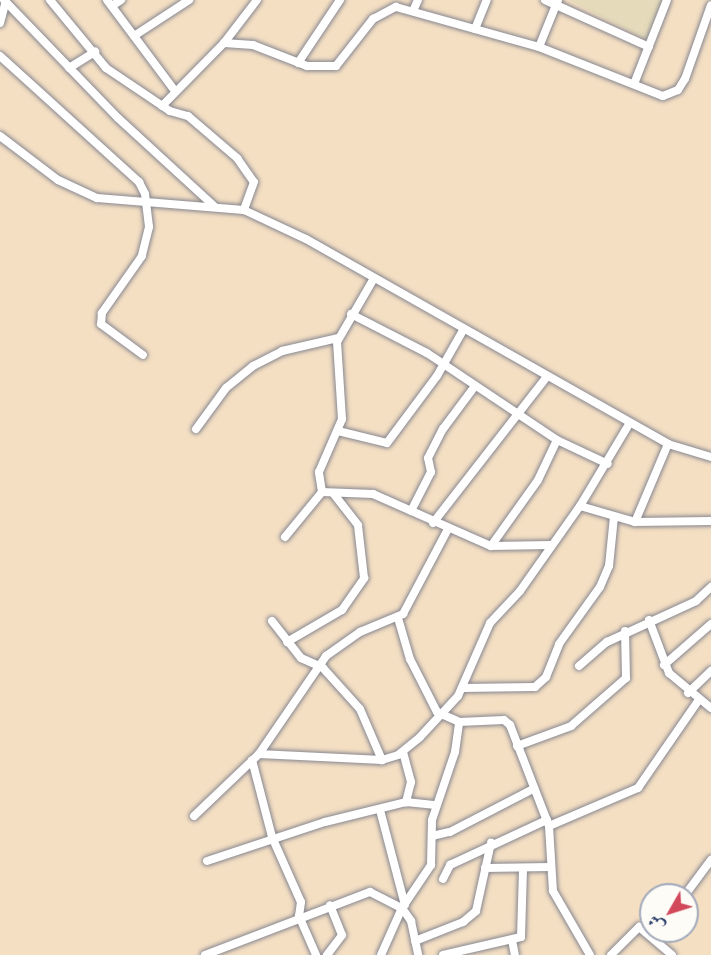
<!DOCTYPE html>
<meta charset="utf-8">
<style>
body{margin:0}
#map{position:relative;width:711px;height:955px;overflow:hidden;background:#f4dfc3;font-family:Cardo,Amiri,serif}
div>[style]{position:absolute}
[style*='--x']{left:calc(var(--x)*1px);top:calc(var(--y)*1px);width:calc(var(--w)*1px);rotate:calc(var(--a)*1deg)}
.built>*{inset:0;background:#e5dbba}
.roads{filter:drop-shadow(0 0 2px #888790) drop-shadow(0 0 2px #888790)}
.street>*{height:8px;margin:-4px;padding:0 4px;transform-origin:4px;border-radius:4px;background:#fff}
span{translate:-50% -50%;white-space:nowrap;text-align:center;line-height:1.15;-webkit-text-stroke:4.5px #fdfcf7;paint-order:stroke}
.north{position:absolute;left:639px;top:883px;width:60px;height:60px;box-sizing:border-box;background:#fdfcf7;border:2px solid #a3aaba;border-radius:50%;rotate:231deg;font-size:16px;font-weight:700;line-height:24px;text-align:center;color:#1b2f5e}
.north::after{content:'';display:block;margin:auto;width:21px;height:27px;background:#d1495b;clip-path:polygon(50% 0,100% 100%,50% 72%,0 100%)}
</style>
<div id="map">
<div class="built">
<i style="clip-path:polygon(569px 0,663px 0,648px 40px)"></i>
</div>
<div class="roads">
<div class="street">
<i style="--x:4;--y:0;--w:164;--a:46"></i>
<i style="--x:118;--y:118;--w:130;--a:42.5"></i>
<i style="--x:50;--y:0;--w:88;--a:50.5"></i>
<i style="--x:106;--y:68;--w:77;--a:33.9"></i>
<i style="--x:170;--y:111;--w:19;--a:16"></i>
<i style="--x:188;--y:116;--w:65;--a:40.6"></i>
<i style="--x:237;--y:158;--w:29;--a:55"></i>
<i style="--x:254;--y:182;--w:30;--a:110"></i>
<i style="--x:107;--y:0;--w:114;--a:53.2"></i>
<i style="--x:545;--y:0;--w:114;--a:24.3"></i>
<i style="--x:112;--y:6;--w:11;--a:-34"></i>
<i style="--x:413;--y:11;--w:12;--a:-66"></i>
<i style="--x:0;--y:23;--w:23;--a:-75"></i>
<i style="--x:475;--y:29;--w:31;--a:-68"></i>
<i style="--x:134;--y:36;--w:66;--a:-33.2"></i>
<i style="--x:224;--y:43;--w:29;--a:4"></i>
<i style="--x:253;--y:45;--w:58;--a:21.3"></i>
<i style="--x:307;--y:66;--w:29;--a:0"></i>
<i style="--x:336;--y:66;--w:60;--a:-51.8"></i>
<i style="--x:373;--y:19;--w:26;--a:-28"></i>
<i style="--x:396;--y:7;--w:148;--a:15.6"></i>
<i style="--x:539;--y:47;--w:133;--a:21.6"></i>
<i style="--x:663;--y:96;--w:16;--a:-22"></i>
<i style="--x:678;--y:90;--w:13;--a:-58"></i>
<i style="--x:685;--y:79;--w:78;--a:-70.6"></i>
<i style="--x:539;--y:47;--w:51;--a:-68"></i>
<i style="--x:0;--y:56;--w:188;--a:42.2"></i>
<i style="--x:139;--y:182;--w:13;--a:63"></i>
<i style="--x:145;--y:194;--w:33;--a:83"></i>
<i style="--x:149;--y:227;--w:30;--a:104"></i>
<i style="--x:142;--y:256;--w:70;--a:125.1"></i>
<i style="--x:102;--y:313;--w:11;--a:95"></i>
<i style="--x:101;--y:324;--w:52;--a:36.4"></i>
<i style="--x:298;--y:63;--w:76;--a:-56.3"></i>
<i style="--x:69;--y:68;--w:31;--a:-32"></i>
<i style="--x:634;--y:84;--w:90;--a:-68.6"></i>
<i style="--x:162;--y:106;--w:88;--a:-45.5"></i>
<i style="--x:224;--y:43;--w:54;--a:-52.5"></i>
<i style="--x:0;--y:136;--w:73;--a:37.2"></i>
<i style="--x:58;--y:180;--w:43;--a:24.8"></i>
<i style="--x:97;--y:198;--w:147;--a:4.7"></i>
<i style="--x:244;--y:210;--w:68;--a:25.1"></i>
<i style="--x:306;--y:239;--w:416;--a:29.5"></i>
<i style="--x:668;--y:444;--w:45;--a:16.8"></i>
<i style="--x:351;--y:314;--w:85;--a:27.2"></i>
<i style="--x:427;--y:353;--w:156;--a:33.8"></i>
<i style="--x:557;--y:440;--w:56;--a:25.2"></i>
<i style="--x:196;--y:429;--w:51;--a:-53.8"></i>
<i style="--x:226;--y:388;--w:35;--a:-39"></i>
<i style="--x:253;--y:366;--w:33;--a:-27"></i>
<i style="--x:282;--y:351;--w:57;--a:-13.1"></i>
<i style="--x:338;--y:431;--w:50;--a:13.8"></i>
<i style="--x:387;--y:443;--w:84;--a:-53.3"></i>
<i style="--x:437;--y:376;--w:51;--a:-60.4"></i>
<i style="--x:322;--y:492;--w:51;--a:2.2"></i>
<i style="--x:373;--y:494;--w:129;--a:23.8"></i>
<i style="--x:491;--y:546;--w:60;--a:-1"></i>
<i style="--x:580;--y:506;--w:57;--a:16.2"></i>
<i style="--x:635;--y:522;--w:76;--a:-0.8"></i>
<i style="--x:411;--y:511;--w:44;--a:-62.9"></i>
<i style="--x:431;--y:472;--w:14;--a:-102"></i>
<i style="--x:428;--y:458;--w:33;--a:-63"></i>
<i style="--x:443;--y:429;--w:54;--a:-53.3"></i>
<i style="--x:635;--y:522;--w:85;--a:-67.1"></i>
<i style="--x:433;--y:523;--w:184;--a:-52.1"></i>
<i style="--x:285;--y:537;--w:58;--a:-50.6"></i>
<i style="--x:322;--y:492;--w:20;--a:-99"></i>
<i style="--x:319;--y:472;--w:58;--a:-66.5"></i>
<i style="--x:342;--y:419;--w:77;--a:-93.7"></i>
<i style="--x:337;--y:342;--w:72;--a:-59.9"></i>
<i style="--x:491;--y:546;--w:81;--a:-54.5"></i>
<i style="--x:538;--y:480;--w:44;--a:-64.6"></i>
<i style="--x:398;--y:618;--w:43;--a:73.7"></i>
<i style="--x:410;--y:659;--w:59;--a:63"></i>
<i style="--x:437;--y:712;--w:24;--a:24"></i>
<i style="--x:459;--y:722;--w:45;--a:-2.5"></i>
<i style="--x:504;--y:720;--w:8;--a:40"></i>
<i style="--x:510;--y:725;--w:108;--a:68.9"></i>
<i style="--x:549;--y:826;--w:65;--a:86.5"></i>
<i style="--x:553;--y:891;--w:74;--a:60"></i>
<i style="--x:649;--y:620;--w:57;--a:69.3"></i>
<i style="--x:669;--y:673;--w:55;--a:39.8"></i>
<i style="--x:272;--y:621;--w:47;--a:51.9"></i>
<i style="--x:301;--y:658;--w:24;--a:24"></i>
<i style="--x:323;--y:668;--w:55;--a:47.9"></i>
<i style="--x:360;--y:709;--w:56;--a:66.7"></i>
<i style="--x:287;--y:642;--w:64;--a:-30.2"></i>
<i style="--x:342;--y:610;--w:39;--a:-55"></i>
<i style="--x:364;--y:578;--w:53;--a:-96.5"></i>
<i style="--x:358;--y:525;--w:39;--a:-128"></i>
<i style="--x:664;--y:665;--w:62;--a:-41.1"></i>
<i style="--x:579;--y:666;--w:37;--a:-41"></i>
<i style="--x:607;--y:642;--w:98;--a:-24.7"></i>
<i style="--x:696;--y:601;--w:21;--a:-43"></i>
<i style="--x:462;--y:688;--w:73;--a:-0.8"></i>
<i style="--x:535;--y:687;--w:15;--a:-42"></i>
<i style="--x:546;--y:677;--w:35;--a:-68"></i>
<i style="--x:559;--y:644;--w:70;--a:-54.3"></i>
<i style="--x:600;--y:587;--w:23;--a:-67"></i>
<i style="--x:609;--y:566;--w:49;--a:-84.2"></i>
<i style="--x:688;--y:693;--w:32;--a:-44"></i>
<i style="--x:517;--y:746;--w:58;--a:-20.3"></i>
<i style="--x:571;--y:726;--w:73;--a:-41.1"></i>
<i style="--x:626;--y:678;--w:47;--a:-91.2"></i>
<i style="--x:403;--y:752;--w:31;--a:75"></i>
<i style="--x:411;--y:782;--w:21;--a:104"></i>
<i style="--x:259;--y:754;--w:123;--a:2.8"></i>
<i style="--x:382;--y:760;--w:17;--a:-17"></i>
<i style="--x:398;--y:755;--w:28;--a:-39"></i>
<i style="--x:420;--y:737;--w:56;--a:-47.2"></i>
<i style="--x:458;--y:696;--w:80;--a:-66.3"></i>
<i style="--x:490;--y:623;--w:44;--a:-46.8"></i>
<i style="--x:520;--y:591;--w:104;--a:-54.8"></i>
<i style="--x:580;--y:506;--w:96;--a:-59.1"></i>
<i style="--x:252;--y:760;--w:80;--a:75.4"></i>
<i style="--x:272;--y:837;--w:71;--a:66"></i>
<i style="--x:301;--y:902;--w:14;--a:98"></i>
<i style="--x:299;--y:916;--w:43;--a:66.4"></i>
<i style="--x:380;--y:810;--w:98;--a:75.3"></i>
<i style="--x:194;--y:816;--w:90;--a:-43.6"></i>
<i style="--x:259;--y:754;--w:119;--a:-55.6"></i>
<i style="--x:326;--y:656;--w:42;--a:-35.2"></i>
<i style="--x:360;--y:632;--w:47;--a:-22.7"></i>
<i style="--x:403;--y:614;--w:94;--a:-62.1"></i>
<i style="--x:549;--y:826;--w:97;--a:-23.1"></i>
<i style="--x:638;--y:788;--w:106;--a:-55.4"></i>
<i style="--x:432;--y:836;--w:18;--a:-13"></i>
<i style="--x:450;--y:832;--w:93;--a:-27.4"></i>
<i style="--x:207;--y:861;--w:124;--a:-18.3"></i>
<i style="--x:325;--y:822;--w:83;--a:-13.9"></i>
<i style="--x:406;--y:802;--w:30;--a:6"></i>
<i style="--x:485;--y:868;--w:65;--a:-0.9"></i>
<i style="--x:443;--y:879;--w:16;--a:-63"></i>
<i style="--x:450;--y:865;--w:107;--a:-24.9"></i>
<i style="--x:685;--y:895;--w:44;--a:-53.4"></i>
<i style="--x:512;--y:940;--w:15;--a:79"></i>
<i style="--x:415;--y:941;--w:52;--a:-21.6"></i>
<i style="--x:463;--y:922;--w:17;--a:-40"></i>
<i style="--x:476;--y:911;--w:70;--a:-77.6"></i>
<i style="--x:205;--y:955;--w:177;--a:-20.9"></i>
<i style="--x:370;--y:892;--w:36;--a:27"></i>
<i style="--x:402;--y:908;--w:16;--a:55"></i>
<i style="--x:411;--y:921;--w:35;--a:78"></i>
<i style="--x:327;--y:955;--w:25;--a:-53"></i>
<i style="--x:342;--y:935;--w:32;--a:-112"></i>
<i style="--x:381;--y:955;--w:51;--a:-65.9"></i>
<i style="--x:402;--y:908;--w:52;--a:-56"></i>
<i style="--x:431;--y:865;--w:45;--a:-88.7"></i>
<i style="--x:432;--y:820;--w:72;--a:-71.3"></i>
<i style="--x:455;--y:752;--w:30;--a:-82"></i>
<i style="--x:443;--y:955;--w:80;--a:-13"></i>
<i style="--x:521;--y:937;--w:69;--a:-88.3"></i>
<i style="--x:611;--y:955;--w:40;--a:-45"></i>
<i style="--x:639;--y:927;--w:43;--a:40.3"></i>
</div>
</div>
<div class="north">ش</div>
</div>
